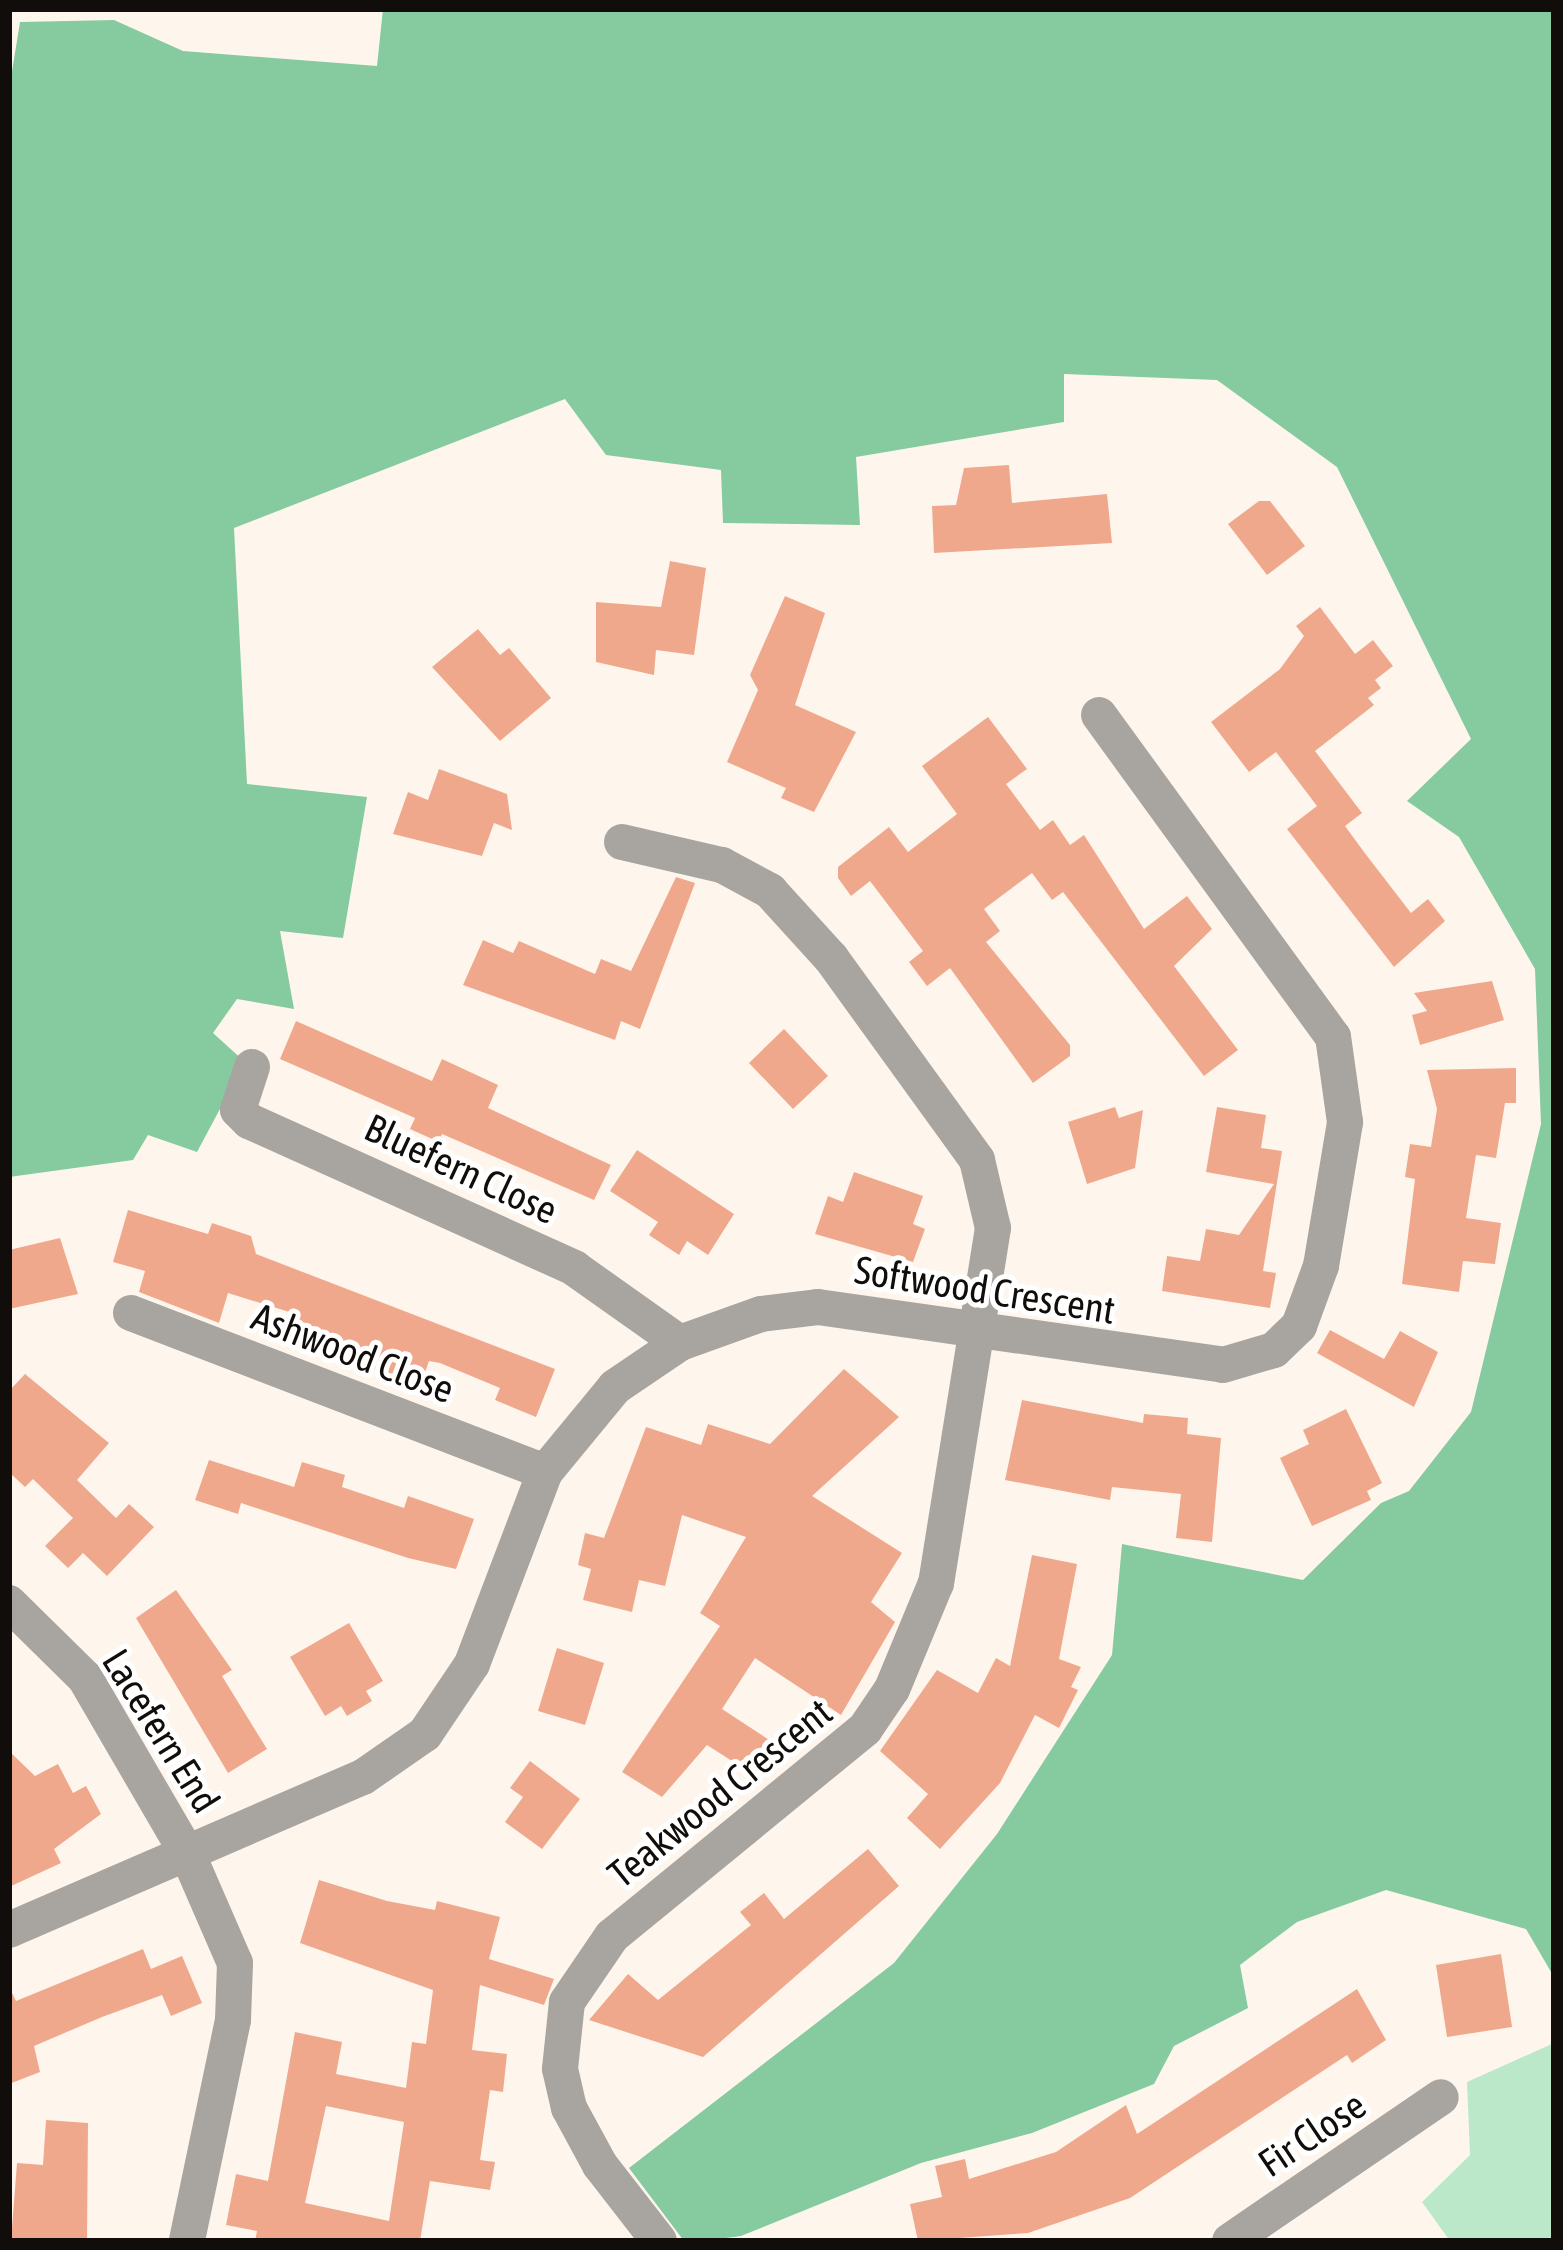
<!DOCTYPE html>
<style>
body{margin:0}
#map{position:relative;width:1563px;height:2250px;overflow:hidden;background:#fef6ed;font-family:"Asap Condensed",sans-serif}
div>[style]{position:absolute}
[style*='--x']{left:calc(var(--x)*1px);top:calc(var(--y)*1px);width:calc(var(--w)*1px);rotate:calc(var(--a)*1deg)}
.green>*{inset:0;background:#bce8ca}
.forest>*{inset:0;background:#86ca9f}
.building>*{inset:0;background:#f0a88d}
.minor>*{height:36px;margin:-18px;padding:0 18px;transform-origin:18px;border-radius:18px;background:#a8a5a1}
span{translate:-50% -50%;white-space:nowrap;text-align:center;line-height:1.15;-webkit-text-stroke:10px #fff;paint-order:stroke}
.street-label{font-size:39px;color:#100d0a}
.frame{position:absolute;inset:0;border:12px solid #100d0a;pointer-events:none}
</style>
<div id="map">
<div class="green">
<i style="clip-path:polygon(1554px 2043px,1554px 2241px,1450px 2241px,1422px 2202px,1470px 2155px,1467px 2082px)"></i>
</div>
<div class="forest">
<i style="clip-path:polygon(383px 9px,1554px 9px,1554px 1977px,1526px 1929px,1386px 1890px,1297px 1922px,1240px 1965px,1248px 2008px,1174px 2046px,1154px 2084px,1032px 2133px,921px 2163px,741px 2236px,703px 2241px,684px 2241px,629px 2168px,894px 1963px,997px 1834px,1112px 1655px,1122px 1544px,1303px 1580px,1381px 1503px,1409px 1491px,1471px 1412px,1541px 1124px,1535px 969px,1459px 837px,1407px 801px,1471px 739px,1337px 467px,1217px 380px,1064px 374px,1064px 422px,856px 457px,860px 525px,723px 523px,721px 470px,606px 455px,565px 399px,234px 528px,247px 784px,367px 797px,343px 938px,280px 931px,294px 1009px,237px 999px,213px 1033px,245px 1062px,197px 1152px,148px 1135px,133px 1160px,9px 1177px,9px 90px,20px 22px,114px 20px,183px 51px,377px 66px)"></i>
</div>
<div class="building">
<i style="clip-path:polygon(1009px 465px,1012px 503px,1107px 494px,1112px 543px,934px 553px,932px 506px,956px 505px,964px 468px)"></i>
<i style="clip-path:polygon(1259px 501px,1270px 501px,1305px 546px,1267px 575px,1228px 524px)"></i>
<i style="clip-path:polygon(670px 561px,706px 568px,694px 655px,656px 650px,654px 675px,596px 662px,596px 602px,661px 607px)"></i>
<i style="clip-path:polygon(785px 596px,825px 613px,795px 705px,856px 732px,814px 812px,781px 798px,786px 788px,727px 762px,758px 690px,750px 675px)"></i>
<i style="clip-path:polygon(1320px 607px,1355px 654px,1373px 640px,1393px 666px,1375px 680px,1381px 688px,1368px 698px,1374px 705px,1315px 751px,1362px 813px,1345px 826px,1364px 852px,1411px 913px,1428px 899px,1445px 921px,1394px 967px,1287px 829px,1317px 806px,1276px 752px,1249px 772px,1211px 722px,1280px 669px,1304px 636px,1296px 626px)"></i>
<i style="clip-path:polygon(478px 629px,500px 655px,509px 648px,551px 698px,500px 741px,432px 667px)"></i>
<i style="clip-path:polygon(988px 717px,1027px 769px,1006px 784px,1040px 830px,1053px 820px,1070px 845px,1084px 835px,1144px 929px,1187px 896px,1212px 929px,1174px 966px,1238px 1050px,1204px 1076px,1063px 892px,1052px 900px,1032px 873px,984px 909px,1000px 931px,986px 942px,1070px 1045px,1070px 1056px,1033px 1083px,950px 968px,927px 986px,909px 962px,923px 951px,870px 881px,851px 896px,838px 878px,838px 867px,889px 827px,908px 852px,957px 814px,922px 766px)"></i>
<i style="clip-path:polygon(439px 769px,507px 794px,512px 830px,494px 823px,482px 856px,393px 834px,408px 792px,428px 800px)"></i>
<i style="clip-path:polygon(676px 877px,695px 883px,640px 1029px,621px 1021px,615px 1040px,463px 985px,483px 940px,513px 953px,519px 941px,595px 974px,601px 959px,631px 971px)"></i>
<i style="clip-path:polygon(1492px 981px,1504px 1020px,1420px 1045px,1412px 1015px,1427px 1011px,1414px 993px)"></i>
<i style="clip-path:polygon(296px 1021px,432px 1081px,442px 1059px,498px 1085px,488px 1108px,611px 1165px,594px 1200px,442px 1134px,439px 1142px,410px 1129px,415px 1118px,280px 1059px)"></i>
<i style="clip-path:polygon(784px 1029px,828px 1076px,793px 1109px,749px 1063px)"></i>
<i style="clip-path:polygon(1516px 1068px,1516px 1103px,1505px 1103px,1496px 1158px,1476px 1155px,1466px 1218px,1501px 1223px,1495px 1264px,1463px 1261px,1459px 1292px,1402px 1284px,1415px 1179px,1405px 1177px,1410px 1144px,1431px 1147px,1437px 1109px,1427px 1070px)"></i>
<i style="clip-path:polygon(1115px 1107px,1119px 1118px,1143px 1110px,1135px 1168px,1087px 1184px,1068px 1122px)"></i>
<i style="clip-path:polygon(1217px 1107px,1266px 1115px,1261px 1148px,1282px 1151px,1263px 1271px,1276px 1273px,1270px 1308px,1162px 1291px,1167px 1256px,1200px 1261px,1206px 1229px,1239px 1235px,1274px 1184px,1206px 1172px)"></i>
<i style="clip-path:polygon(637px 1150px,734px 1214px,708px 1255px,687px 1241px,679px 1255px,649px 1235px,658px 1222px,610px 1191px)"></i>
<i style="clip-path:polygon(854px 1172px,923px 1196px,913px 1224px,925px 1229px,913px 1262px,815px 1234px,828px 1196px,843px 1202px)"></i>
<i style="clip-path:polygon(128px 1210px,208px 1234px,212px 1223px,251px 1236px,256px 1254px,555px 1369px,536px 1417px,495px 1400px,500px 1388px,440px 1363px,429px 1361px,421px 1384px,290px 1343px,299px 1315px,228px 1293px,219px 1323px,139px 1292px,145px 1271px,113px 1262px)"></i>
<i style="clip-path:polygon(60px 1238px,78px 1294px,9px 1309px,9px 1250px)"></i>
<i style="clip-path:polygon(1330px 1330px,1384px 1359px,1400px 1331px,1438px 1352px,1414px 1407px,1317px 1353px)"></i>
<i style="clip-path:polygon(844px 1369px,899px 1417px,812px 1496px,902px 1553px,871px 1602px,895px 1622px,841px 1715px,755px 1658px,722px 1709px,780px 1747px,760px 1779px,707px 1745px,662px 1797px,622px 1772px,720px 1626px,700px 1613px,746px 1537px,682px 1515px,665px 1586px,639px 1580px,632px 1612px,583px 1600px,591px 1569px,578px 1565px,585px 1533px,604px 1538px,646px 1427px,701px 1445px,708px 1424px,770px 1444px)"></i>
<i style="clip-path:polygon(25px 1374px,109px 1443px,77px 1480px,116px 1518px,129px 1504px,154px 1527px,107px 1576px,83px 1553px,68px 1568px,45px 1546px,73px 1518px,33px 1479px,25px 1487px,9px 1472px,9px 1391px)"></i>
<i style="clip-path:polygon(1022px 1400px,1143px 1423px,1144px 1414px,1188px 1418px,1187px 1434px,1221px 1438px,1212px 1542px,1176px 1538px,1181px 1494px,1112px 1487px,1110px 1500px,1005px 1480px)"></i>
<i style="clip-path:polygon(1346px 1409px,1382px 1483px,1367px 1491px,1371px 1500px,1312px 1526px,1280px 1458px,1309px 1444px,1303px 1430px)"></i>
<i style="clip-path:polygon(209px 1460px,294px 1487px,302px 1462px,345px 1475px,342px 1487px,404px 1508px,408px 1496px,474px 1519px,456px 1569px,408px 1558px,241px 1503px,238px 1514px,195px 1500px)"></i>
<i style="clip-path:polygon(1032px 1555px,1077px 1564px,1059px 1659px,1081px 1667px,1071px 1687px,1078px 1690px,1059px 1728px,1035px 1715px,1000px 1783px,940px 1849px,907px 1818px,928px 1794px,880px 1751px,937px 1670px,978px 1693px,996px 1658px,1010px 1666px)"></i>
<i style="clip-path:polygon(176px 1590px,232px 1670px,222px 1676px,267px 1749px,228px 1773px,136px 1618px)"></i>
<i style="clip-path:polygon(349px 1623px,383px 1681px,366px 1691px,372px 1701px,347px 1716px,341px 1706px,325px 1716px,290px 1657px)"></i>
<i style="clip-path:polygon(557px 1648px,604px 1663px,585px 1725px,538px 1711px)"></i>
<i style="clip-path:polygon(9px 1751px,35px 1776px,58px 1764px,73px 1793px,86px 1786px,101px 1814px,54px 1849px,61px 1863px,9px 1887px)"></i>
<i style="clip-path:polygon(530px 1761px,580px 1799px,542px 1849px,505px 1822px,523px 1797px,510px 1788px)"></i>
<i style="clip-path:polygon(868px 1849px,899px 1886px,703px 2057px,589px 2020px,628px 1974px,658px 2000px,751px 1925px,740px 1912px,764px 1893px,784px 1919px)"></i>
<i style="clip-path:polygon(evenodd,319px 1880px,387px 1901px,435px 1910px,437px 1901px,500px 1917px,489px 1959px,554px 1979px,544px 2005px,480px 1985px,472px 2050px,507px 2054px,503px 2092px,490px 2090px,480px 2160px,495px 2162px,490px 2190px,430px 2181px,420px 2241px,255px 2241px,257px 2231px,226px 2225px,236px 2174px,268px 2181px,295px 2032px,342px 2042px,336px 2074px,406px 2088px,412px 2042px,426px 2044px,433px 1990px,300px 1943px,319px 1880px,326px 2106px,404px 2122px,389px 2221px,305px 2203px,326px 2106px)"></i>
<i style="clip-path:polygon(143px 1949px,151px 1969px,182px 1956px,202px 2003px,171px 2016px,162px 1995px,102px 2017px,34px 2046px,40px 2072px,9px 2084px,9px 1987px,16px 2001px)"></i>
<i style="clip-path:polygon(1501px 1954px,1512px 2027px,1447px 2037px,1436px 1965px)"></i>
<i style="clip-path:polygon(1357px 1989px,1386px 2040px,1352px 2063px,1347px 2055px,1130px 2198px,1028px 2233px,918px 2241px,910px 2204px,942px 2197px,935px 2166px,965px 2159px,969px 2179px,1056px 2152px,1126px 2105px,1137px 2134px)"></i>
<i style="clip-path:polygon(46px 2120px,88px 2123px,87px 2241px,11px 2241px,17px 2163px,43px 2165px)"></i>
</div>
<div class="minor">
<i style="--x:622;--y:842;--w:103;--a:13"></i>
<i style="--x:722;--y:865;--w:55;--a:28.4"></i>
<i style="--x:770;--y:891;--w:91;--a:47.7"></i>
<i style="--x:831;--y:958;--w:249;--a:54.1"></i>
<i style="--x:977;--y:1160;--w:70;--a:76.8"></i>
<i style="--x:993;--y:1228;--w:360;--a:99.1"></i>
<i style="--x:936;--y:1583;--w:115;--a:112.5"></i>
<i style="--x:892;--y:1689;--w:48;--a:124"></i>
<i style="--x:865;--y:1729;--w:327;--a:140.7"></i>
<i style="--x:612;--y:1936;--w:80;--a:124.3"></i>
<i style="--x:567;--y:2002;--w:67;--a:96"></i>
<i style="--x:560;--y:2069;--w:40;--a:77"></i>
<i style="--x:569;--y:2108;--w:65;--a:61.5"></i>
<i style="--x:600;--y:2165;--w:96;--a:52.2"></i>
<i style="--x:252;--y:1067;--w:45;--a:108"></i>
<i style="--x:238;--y:1110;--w:16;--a:45"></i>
<i style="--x:249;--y:1121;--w:357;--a:24.3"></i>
<i style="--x:574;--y:1268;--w:130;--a:35.3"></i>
<i style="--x:131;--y:1313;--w:443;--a:21"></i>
<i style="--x:9;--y:1603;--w:107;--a:44.6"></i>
<i style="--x:85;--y:1678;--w:205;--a:59.8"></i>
<i style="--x:188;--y:1855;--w:118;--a:66.5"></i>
<i style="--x:235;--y:1963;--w:57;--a:92"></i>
<i style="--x:233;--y:2020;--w:226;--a:101.8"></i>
<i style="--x:9;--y:1930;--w:386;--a:-23.4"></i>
<i style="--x:363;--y:1777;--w:75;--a:-34.7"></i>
<i style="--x:425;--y:1734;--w:84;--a:-56.1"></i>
<i style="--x:472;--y:1664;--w:205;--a:-69.2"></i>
<i style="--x:545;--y:1472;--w:110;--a:-50.5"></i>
<i style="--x:615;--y:1387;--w:78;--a:-34.1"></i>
<i style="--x:680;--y:1343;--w:86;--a:-19.7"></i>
<i style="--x:761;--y:1314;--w:57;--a:-7"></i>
<i style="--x:818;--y:1307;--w:409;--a:8.1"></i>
<i style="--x:1223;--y:1365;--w:53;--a:-16.4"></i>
<i style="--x:1274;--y:1350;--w:35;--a:-44"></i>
<i style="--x:1299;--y:1326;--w:64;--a:-69.9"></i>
<i style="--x:1321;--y:1266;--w:146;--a:-80.5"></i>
<i style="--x:1345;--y:1122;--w:86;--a:-98"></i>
<i style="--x:1333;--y:1037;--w:398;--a:-126"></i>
<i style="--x:1230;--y:2241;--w:255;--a:-34.3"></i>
</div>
<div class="street-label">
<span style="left:461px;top:1169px;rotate:25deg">Bluefern Close</span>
<span style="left:985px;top:1290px;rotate:9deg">Softwood Crescent</span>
<span style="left:353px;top:1353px;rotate:21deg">Ashwood Close</span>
<span style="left:161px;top:1731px;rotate:58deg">Lacefern End</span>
<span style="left:720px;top:1793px;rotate:-39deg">Teakwood Crescent</span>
<span style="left:1312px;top:2134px;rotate:-34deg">Fir Close</span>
</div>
<div class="frame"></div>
</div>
